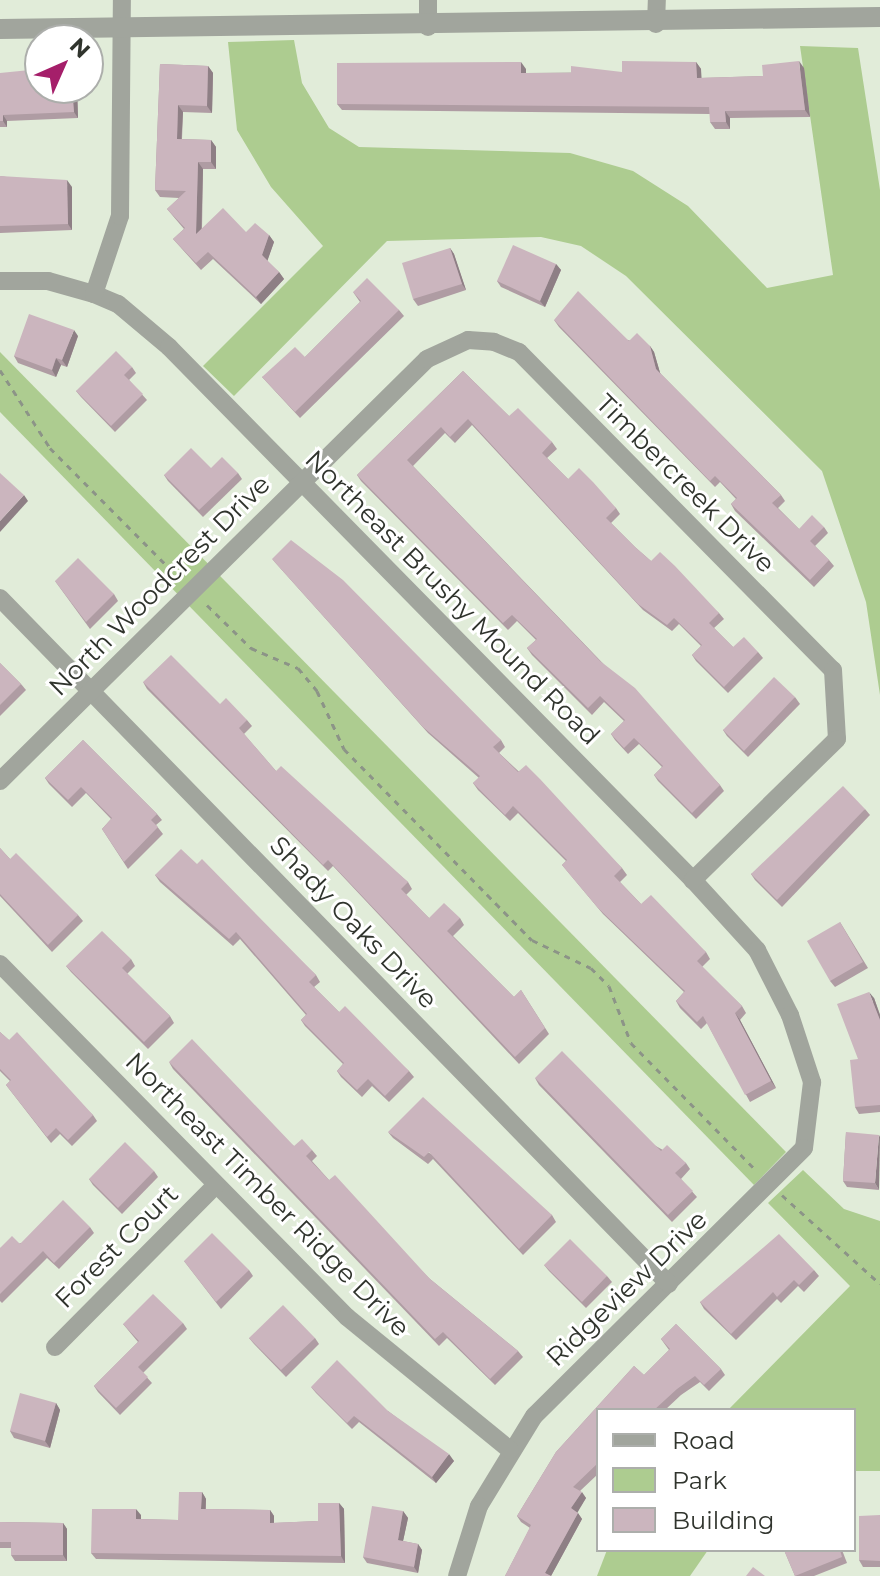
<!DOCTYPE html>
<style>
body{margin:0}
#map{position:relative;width:880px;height:1576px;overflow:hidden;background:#e1ecd9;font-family:Montserrat,sans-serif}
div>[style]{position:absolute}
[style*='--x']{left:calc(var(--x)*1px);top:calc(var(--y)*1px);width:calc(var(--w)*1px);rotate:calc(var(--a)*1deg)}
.green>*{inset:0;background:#adcc90}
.path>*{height:3px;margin-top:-1.5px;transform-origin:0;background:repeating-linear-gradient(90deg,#8c9487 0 6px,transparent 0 12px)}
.minor>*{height:18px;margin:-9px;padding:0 9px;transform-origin:9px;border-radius:9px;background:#a1a59d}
.tertiary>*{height:20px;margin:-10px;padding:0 10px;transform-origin:10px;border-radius:10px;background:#a1a59d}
.wall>*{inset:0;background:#af9ca3}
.shaded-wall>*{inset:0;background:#8e7f85}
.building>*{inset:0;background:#cbb5be}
span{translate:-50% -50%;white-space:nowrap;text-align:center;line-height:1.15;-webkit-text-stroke:6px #fff;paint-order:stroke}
.street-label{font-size:26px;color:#30342d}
.legend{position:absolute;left:596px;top:1408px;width:260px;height:144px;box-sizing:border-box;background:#fff;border:2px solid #acaeab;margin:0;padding:10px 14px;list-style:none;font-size:24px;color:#30342d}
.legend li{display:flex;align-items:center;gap:16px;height:40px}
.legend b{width:40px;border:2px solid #acaeab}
.north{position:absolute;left:24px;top:24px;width:80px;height:80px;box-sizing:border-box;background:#fff;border:2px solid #acaeab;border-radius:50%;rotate:45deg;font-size:22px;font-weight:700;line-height:32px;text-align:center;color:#30342d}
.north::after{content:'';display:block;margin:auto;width:28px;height:36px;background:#a51f6a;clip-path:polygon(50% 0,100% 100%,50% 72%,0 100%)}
</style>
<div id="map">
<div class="green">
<i style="clip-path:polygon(294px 40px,302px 83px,329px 128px,359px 147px,570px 153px,633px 171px,688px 206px,767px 288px,833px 275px,800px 46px,858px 48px,880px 190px,880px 695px,866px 602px,822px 471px,626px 276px,581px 246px,541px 237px,387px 241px,234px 396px,203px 366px,323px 246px,271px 187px,237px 130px,228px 42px)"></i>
<i style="clip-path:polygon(0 352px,786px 1152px,754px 1185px,0 412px)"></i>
<i style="clip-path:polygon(803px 1170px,844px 1209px,880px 1221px,880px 1471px,854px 1471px,854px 1410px,728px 1410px,850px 1286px,768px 1203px)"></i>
<i style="clip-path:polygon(607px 1550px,708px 1550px,690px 1576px,597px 1576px)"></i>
</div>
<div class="path">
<i style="--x:0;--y:370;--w:93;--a:57.3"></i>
<i style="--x:50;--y:448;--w:182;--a:45.2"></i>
<i style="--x:207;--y:605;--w:62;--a:44.3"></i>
<i style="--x:251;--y:648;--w:51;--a:23.1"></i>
<i style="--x:298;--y:668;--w:30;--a:50"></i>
<i style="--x:317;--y:691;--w:64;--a:65"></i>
<i style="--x:344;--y:749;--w:268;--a:45.5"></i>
<i style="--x:532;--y:940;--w:65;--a:25.4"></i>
<i style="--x:591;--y:968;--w:25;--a:45"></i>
<i style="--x:609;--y:986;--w:61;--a:68.9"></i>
<i style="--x:631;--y:1043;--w:178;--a:45.5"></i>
<i style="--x:782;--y:1195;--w:132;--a:42.2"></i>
</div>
<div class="minor">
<i style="--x:656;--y:24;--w:24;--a:-88"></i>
<i style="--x:428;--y:27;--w:27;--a:-90"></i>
<i style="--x:0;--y:281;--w:48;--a:0"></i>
<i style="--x:48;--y:281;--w:48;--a:15.8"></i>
<i style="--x:94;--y:294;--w:26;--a:23"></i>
<i style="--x:118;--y:304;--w:67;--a:40.1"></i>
<i style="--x:169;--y:347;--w:747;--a:45.49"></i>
<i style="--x:693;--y:880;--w:95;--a:47.6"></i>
<i style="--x:757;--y:950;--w:73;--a:63.1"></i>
<i style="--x:790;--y:1015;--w:71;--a:71.8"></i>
<i style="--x:812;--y:1082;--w:66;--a:96.9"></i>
<i style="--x:804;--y:1148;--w:380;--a:135.2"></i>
<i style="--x:534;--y:1416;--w:105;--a:121.4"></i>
<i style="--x:479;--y:1506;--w:73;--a:107.4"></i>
<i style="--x:94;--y:294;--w:82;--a:-71.6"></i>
<i style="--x:120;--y:216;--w:216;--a:-89.5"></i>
<i style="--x:0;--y:598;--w:958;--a:45.72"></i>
<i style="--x:0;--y:781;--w:600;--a:-44.66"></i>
<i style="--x:427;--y:359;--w:45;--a:-24.9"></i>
<i style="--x:468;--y:340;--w:26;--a:4"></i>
<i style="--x:494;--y:342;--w:27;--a:22"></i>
<i style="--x:519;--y:352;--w:447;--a:45.4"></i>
<i style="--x:833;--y:670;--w:69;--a:86.7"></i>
<i style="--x:837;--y:739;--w:202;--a:135.6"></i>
<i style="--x:0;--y:964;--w:495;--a:45.5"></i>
<i style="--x:347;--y:1317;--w:210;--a:39.2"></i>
<i style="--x:55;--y:1347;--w:228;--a:-45.2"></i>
</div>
<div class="tertiary">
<i style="--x:0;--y:29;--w:880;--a:-0.78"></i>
</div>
<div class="wall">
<i style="clip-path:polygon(696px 62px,701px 69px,701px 78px,763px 76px,804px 68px,810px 117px,730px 118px,730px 129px,715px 129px,710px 122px,710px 114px,342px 110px,337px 104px,526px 69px,526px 73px,622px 72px)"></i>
<i style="clip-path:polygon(160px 64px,208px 66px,213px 73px,212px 113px,183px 112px,182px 139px,211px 140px,216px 147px,216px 169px,203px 169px,202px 229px,269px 235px,274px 242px,267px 261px,279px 272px,284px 279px,261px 304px,213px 259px,201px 270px,173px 239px,184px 229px,167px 209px,179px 198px,160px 197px,155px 190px)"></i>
<i style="clip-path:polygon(0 73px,40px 88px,77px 88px,78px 118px,7px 121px,7px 127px,0 127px)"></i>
<i style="clip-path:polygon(0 176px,72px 187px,72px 230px,0 233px)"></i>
<i style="clip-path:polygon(450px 248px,454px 254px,466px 290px,418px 306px,413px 299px)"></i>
<i style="clip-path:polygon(556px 264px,561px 270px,545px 307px,501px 287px,497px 281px)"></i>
<i style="clip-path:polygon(353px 292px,399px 310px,404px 316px,300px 418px,262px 377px,305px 357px,360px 302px)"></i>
<i style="clip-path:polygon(554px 320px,650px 346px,654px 352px,660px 373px,781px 495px,785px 501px,778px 508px,799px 529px,824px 527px,828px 533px,815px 546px,829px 560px,834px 566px,814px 587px,735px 511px,731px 504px,736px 499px,720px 482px,715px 487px,559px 327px)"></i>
<i style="clip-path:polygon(78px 336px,67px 367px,61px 365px,56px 377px,18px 363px,14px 356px)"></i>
<i style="clip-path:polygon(132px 367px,136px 373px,129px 380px,147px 400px,115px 432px,81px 397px,76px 391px)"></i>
<i style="clip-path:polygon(463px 371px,509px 416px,552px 442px,557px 449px,547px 458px,568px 479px,616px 508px,620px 514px,611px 523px,635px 547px,651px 561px,719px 613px,724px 619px,714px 628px,733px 647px,758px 652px,763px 658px,728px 693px,696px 661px,692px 655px,701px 646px,679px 624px,672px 631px,643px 610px,472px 425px,455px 443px,445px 433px,413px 466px,720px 785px,724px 791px,696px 819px,658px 781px,654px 775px,662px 767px,639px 744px,628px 754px,615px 740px,611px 734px,624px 721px,604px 702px,592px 715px,532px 655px,527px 648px,536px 640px,517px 621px,508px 630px,361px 481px,357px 475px)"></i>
<i style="clip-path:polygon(211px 468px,238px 473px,242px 479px,203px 517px,168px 481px,164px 475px)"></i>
<i style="clip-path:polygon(272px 559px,501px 740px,505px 747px,499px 753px,622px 868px,627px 875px,620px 882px,641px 904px,706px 952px,710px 959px,702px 967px,742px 1006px,746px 1013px,740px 1020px,776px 1088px,750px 1102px,707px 1023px,701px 1029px,680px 1008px,676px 1001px,684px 992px,603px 914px,562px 865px,566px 861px,518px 813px,510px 821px,478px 790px,473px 783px,479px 778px,428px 733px)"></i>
<i style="clip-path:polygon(55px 581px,114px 594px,118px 601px,90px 629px)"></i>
<i style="clip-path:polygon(0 663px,21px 684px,26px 690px,0 716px)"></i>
<i style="clip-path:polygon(143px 682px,247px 720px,252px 726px,244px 734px,276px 771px,408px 882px,412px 889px,406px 895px,429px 918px,460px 918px,464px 925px,453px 936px,514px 997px,521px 990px,549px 1034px,519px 1064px,333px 866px,328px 871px,147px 689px)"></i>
<i style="clip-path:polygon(795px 697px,800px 704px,748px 757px,727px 736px,723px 730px)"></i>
<i style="clip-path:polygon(83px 740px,157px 814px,162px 820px,156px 825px,163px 834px,128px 869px,102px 829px,111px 819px,86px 793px,72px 807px,49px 784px,45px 778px)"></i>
<i style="clip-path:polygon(865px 809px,870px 815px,782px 907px,755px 880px,751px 874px)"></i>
<i style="clip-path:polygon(0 848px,10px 859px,78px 915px,83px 921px,52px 952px,0 896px)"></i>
<i style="clip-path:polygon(197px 864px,316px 975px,320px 982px,314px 987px,339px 1012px,409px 1071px,414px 1077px,389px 1102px,372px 1086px,362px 1097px,341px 1077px,337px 1071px,343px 1064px,305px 1026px,301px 1020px,306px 1015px,240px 939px,233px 946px,160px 882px,155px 875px)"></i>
<i style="clip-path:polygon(840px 922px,868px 968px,835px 987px,830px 981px)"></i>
<i style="clip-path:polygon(131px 959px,135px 966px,127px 974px,170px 1016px,174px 1023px,148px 1049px,71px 972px,66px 966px)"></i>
<i style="clip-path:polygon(874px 998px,880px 1015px,880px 1112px,859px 1114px,855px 1107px,858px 1059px)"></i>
<i style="clip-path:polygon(0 1032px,93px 1115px,97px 1121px,72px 1146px,60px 1134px,51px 1143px,6px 1085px,10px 1081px,0 1071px)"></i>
<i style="clip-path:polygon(169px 1062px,294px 1146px,312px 1150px,317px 1156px,312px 1161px,329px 1180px,430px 1279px,518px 1351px,523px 1357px,495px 1385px,447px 1338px,439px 1346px,173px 1069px)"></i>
<i style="clip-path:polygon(535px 1078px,686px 1163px,690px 1169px,681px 1179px,697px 1197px,672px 1222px,539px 1085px)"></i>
<i style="clip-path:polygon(388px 1132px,552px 1215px,556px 1222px,523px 1255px,433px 1159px,428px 1164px,393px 1138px)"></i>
<i style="clip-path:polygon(846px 1132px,879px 1190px,847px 1187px,843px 1181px)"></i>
<i style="clip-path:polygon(154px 1171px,158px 1177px,122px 1214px,93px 1185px,89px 1179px)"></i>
<i style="clip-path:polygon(90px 1227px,94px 1233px,59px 1269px,47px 1258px,2px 1303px,0 1301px,0 1248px)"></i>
<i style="clip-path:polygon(184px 1261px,249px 1270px,253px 1276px,221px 1309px)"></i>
<i style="clip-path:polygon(544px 1265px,607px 1276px,612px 1282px,586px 1308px,549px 1271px)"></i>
<i style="clip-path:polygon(814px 1270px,819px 1276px,804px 1292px,798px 1286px,781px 1303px,777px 1299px,736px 1340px,704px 1309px,700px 1302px)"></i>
<i style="clip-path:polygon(183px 1323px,187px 1329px,143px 1373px,152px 1383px,120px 1415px,98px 1392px,94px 1386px,138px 1342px,123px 1324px)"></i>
<i style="clip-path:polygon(676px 1324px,721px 1369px,725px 1375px,709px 1391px,700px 1382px,681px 1395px,665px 1410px,598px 1410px,598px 1474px,580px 1491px,586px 1498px,577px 1512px,582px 1519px,551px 1576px,505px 1576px,530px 1528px,521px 1522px,517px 1516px,556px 1452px,634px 1366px,644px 1375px,669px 1350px,661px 1339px)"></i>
<i style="clip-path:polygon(249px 1338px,315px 1338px,319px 1344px,286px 1377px,254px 1344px)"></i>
<i style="clip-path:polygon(311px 1387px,388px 1411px,454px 1461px,436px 1483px,359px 1422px,352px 1429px,316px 1393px)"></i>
<i style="clip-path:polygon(56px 1403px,60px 1410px,50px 1448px,14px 1438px,10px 1431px)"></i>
<i style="clip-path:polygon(202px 1492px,206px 1499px,206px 1509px,270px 1510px,274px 1516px,274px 1523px,318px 1521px,339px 1503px,344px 1509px,345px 1563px,96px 1559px,91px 1553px,141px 1515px,141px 1519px,178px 1520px)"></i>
<i style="clip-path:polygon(403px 1511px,408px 1518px,403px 1541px,418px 1544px,422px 1550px,418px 1573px,367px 1563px,363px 1557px)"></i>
<i style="clip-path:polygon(880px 1515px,880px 1567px,863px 1567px,859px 1560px)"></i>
<i style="clip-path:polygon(0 1522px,63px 1523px,67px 1529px,67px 1561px,15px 1561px,11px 1555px,11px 1548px,0 1548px)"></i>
<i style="clip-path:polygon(784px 1550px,842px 1550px,847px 1563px,814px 1576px,795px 1576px)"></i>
</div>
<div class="shaded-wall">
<i style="clip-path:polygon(799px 61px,804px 68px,810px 117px,805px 110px)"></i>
<i style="clip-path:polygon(521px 62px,526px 69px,526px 79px,521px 73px)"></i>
<i style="clip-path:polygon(696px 62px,701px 69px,702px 85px,697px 78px)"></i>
<i style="clip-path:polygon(208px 66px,213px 73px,212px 113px,207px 106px)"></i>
<i style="clip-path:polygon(72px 88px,77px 88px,78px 118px,74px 112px)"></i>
<i style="clip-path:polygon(178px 105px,183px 112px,181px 146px,177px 139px)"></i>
<i style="clip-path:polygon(725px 111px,730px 118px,730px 129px,726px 122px)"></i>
<i style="clip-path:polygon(3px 115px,7px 121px,7px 127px,3px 121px)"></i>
<i style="clip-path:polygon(211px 140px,216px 147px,216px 169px,211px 162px)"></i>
<i style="clip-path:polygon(198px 162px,203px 169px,201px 241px,196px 234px)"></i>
<i style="clip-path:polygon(67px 180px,72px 187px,72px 230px,68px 224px)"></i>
<i style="clip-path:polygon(269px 235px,274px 242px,267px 262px,262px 255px)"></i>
<i style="clip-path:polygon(450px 248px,454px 254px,466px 290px,462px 284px)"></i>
<i style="clip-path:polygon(556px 264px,561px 270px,545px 307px,540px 301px)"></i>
<i style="clip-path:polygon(279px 272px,284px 279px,261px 304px,256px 297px)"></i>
<i style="clip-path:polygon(74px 330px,78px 336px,67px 367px,62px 360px)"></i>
<i style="clip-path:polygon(650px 346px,654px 352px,661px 376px,656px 369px)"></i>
<i style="clip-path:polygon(56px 358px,61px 365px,56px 377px,52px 370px)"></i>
<i style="clip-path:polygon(24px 495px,28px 501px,0 532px,0 521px)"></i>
<i style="clip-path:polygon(869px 992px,874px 998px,880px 1015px,880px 1020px)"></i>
<i style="clip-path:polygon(735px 1013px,740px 1020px,776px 1088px,771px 1081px)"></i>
<i style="clip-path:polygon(879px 1135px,880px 1137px,879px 1190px,875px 1183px)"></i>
<i style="clip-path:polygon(56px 1403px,60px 1410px,50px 1448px,45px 1441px)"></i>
<i style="clip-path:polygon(449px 1454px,454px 1461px,436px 1483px,432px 1477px)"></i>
<i style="clip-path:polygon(202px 1492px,206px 1499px,205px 1515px,201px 1509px)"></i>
<i style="clip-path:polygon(582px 1492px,586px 1498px,576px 1515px,571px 1508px)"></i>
<i style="clip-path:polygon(339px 1503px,344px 1509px,345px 1563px,341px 1556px)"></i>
<i style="clip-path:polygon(136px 1509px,141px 1515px,141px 1525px,136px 1519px)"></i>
<i style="clip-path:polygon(270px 1510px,274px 1516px,274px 1529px,270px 1523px)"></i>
<i style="clip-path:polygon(403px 1511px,408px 1518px,402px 1546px,398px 1540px)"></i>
<i style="clip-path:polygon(578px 1513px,582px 1519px,551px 1576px,545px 1573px)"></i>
<i style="clip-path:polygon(63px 1523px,67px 1529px,67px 1561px,63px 1555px)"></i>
<i style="clip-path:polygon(418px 1544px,422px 1550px,418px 1573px,414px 1567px)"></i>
</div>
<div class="building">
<i style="clip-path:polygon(622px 61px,696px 62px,697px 78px,763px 76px,762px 65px,799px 61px,805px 110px,725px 111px,726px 122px,710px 122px,709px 107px,337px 104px,337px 63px,521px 62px,521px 73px,571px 73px,571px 66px,622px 72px)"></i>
<i style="clip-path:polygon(160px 64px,208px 66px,207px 106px,178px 105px,177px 139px,211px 140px,211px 162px,198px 162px,196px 234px,223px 208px,246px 232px,255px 223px,269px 235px,262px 255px,279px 272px,256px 297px,208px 252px,196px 263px,173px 239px,185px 228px,167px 209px,186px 191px,155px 190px)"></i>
<i style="clip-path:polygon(40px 69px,40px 88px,72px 88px,74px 112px,3px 115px,3px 121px,0 121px,0 73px)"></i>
<i style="clip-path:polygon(0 176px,67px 180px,68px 224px,0 226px)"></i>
<i style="clip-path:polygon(513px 245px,556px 264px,540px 301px,497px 281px)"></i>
<i style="clip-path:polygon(450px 248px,462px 284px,413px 299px,402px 263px)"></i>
<i style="clip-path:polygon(367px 278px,399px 310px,295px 412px,262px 377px,295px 347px,305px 357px,361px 301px,353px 292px)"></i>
<i style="clip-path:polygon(578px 291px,629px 341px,637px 333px,650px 346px,656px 369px,781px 495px,772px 503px,799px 529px,812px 515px,824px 527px,810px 541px,829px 560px,810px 580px,731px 504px,737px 498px,715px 476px,710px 481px,554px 320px)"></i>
<i style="clip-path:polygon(29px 314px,74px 330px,62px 360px,56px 358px,52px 370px,14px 356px)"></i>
<i style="clip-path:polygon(116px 351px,132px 367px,124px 375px,143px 394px,111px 426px,76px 391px)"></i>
<i style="clip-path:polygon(463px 371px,509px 416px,518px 408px,552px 442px,542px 453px,568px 479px,579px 468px,593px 482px,616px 508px,606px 518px,635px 547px,651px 561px,660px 552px,675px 566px,719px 613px,709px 623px,733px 647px,744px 637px,758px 652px,724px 687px,692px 655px,702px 645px,674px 618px,667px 625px,638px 604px,468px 419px,450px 437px,441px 427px,407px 460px,600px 661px,635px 688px,720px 785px,692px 813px,654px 775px,663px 766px,634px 738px,624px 748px,611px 734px,625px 720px,600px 696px,588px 708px,527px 648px,537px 639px,512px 615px,503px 623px,357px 475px)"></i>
<i style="clip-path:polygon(191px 448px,211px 468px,222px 457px,238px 473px,199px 510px,164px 475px)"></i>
<i style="clip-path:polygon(0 473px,24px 495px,0 521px)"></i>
<i style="clip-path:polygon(291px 540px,343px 580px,501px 740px,493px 747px,518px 772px,526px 765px,540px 779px,622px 868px,614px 876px,641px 904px,651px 895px,706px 952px,697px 961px,742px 1006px,735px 1013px,771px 1081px,745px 1095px,703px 1016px,697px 1022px,676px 1001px,685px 991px,598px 908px,562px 865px,567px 860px,513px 806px,505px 815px,473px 783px,480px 776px,423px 727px,272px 559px)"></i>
<i style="clip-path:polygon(78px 558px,114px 594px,86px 622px,55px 581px)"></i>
<i style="clip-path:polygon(171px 655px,220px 704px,226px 698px,247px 720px,239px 728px,276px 771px,281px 766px,408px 882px,401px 889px,429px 918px,444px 903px,460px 918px,447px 931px,514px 997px,521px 990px,545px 1028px,515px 1057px,328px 860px,323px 865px,143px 682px)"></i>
<i style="clip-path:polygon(0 663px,21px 684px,0 705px)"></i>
<i style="clip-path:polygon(774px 677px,795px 697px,744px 751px,723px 730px)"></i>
<i style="clip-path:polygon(83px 740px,157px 814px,151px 820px,158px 827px,124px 862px,102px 829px,112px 818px,81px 787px,68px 800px,45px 778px)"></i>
<i style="clip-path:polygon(843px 786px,865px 809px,777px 900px,751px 874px)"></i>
<i style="clip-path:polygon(0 848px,10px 859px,16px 853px,78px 915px,48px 945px,0 894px)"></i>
<i style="clip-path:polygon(181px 849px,197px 864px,202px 859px,316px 975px,309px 982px,339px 1012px,345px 1006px,409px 1071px,385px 1096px,368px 1079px,357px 1090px,337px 1071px,344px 1063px,301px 1020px,307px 1014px,236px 932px,229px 939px,155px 875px)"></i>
<i style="clip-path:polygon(840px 922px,863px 962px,830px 981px,807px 941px)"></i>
<i style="clip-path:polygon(102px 931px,131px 959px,122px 968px,170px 1016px,144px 1042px,66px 966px)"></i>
<i style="clip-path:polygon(869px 992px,880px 1020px,880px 1105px,855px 1107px,850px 1060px,858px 1059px,837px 1004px)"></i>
<i style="clip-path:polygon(0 1032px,9px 1040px,17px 1032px,93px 1115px,68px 1140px,56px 1128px,47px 1137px,6px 1085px,11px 1080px,0 1069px)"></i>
<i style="clip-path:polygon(192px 1039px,294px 1146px,302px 1139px,312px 1150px,306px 1156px,329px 1180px,335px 1175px,430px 1279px,518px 1351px,490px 1379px,443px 1332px,435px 1339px,169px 1062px)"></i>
<i style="clip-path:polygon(562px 1051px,661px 1151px,667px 1145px,686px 1163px,675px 1173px,693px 1191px,668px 1215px,535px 1078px)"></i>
<i style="clip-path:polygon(423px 1097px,552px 1215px,519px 1249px,429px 1152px,424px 1157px,388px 1132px)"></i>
<i style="clip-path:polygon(846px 1132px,879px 1135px,875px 1183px,843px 1181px)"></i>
<i style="clip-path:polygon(125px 1142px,154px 1171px,118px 1208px,89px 1179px)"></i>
<i style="clip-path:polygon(63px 1200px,90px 1227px,54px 1263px,43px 1251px,0 1294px,0 1248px,12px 1236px,20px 1244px)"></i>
<i style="clip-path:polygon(212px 1233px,249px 1270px,216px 1302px,184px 1261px)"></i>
<i style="clip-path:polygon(779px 1234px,814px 1270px,799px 1285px,794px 1280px,777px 1297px,773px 1292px,731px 1334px,700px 1302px)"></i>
<i style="clip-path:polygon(570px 1239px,607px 1276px,582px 1302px,544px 1265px)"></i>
<i style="clip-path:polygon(153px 1294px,183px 1323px,138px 1367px,148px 1377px,116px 1408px,94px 1386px,139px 1341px,123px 1324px)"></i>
<i style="clip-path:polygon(283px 1305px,315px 1338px,281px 1370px,249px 1338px)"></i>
<i style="clip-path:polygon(676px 1324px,721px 1369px,704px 1385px,695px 1376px,677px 1389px,654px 1410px,598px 1410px,598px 1463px,573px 1487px,582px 1492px,571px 1508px,578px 1513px,545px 1573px,551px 1576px,505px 1576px,531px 1525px,517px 1516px,556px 1452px,634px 1366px,644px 1375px,670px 1349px,661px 1339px)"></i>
<i style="clip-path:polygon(337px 1360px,388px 1411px,449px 1454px,432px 1477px,354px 1416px,347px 1423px,311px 1387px)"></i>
<i style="clip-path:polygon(20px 1393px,56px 1403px,45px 1441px,10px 1431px)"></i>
<i style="clip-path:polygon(179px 1492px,202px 1492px,201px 1509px,270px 1510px,270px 1523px,318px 1521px,318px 1503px,339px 1503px,341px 1556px,91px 1553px,92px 1509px,136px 1509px,136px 1519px,178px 1520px)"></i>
<i style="clip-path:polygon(372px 1506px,403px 1511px,398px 1540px,418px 1544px,414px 1567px,363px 1557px)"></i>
<i style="clip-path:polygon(880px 1515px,880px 1561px,859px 1560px,859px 1516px)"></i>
<i style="clip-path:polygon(0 1522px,63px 1523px,63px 1555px,11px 1555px,11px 1542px,0 1542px)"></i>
<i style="clip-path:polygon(784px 1550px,840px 1550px,842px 1557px,795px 1576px)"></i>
<i style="clip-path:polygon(753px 1567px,765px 1576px,746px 1576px)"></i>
</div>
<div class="street-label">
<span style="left:685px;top:484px;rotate:45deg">Timbercreek Drive</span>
<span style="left:160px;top:586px;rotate:-45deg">North Woodcrest Drive</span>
<span style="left:452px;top:598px;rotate:45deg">Northeast Brushy Mound Road</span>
<span style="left:353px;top:923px;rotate:46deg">Shady Oaks Drive</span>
<span style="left:267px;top:1195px;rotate:45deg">Northeast Timber Ridge Drive</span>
<span style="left:117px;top:1247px;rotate:-45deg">Forest Court</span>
<span style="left:627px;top:1289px;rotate:-44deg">Ridgeview Drive</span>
</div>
<ul class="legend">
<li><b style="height:10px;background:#a1a59d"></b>Road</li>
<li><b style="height:22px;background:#adcc90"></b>Park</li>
<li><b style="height:22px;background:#cbb5be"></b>Building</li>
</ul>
<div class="north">N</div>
</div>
